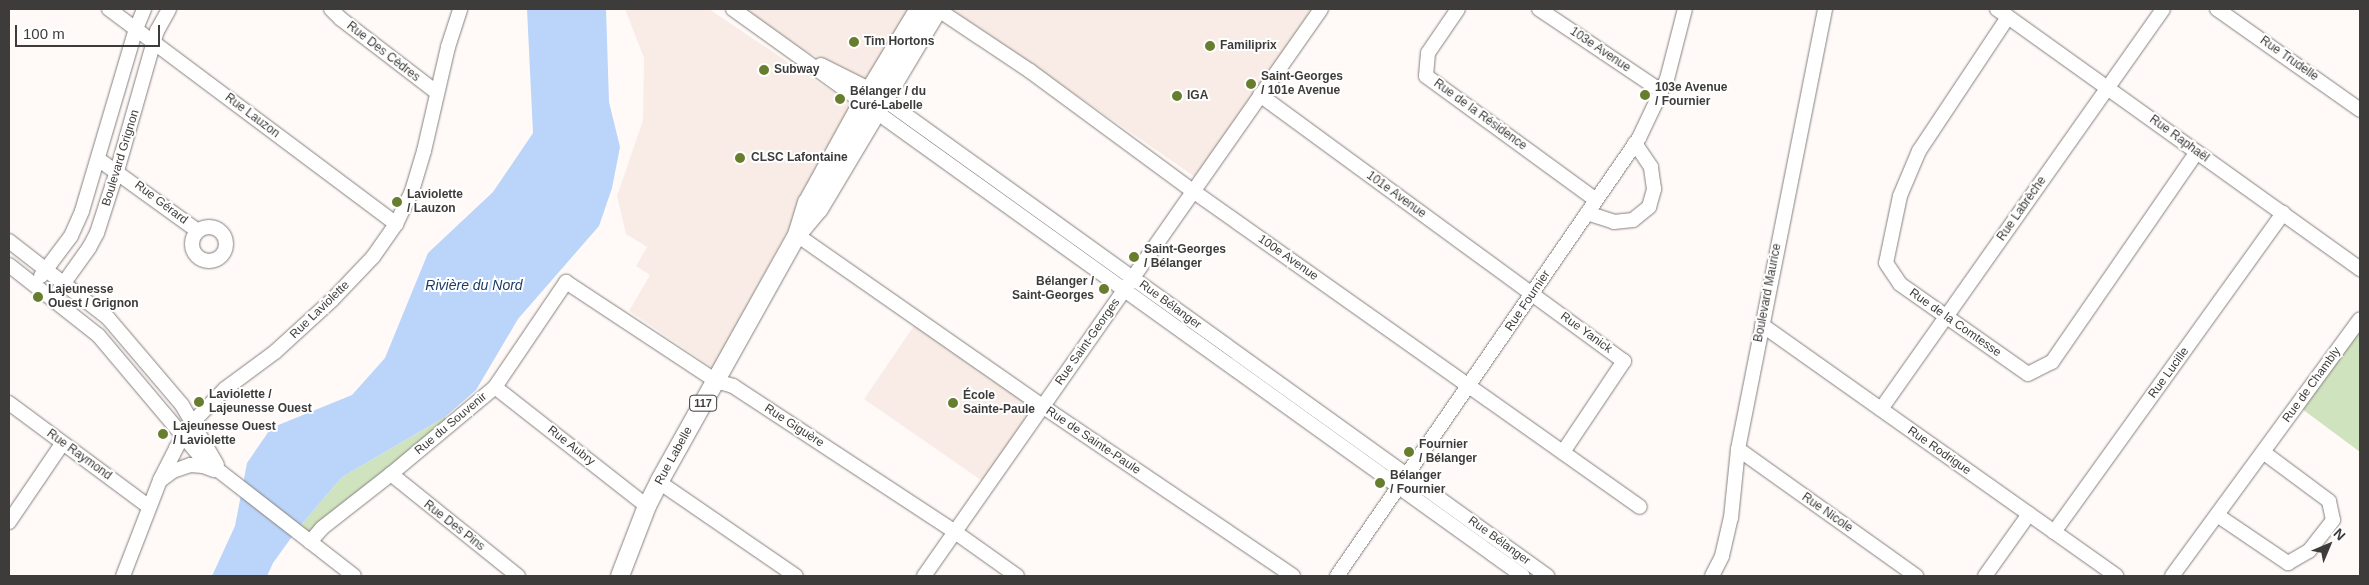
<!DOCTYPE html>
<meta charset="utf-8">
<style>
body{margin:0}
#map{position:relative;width:2369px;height:585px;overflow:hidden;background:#fffaf8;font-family:Helvetica,sans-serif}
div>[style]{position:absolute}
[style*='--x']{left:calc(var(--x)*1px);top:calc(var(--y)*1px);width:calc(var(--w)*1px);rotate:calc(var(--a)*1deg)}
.built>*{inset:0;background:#f9ece6}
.green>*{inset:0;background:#d0e3bf}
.water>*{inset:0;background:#bbd4f9}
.roads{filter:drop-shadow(0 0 1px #85807e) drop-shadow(0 0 1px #85807e)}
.minor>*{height:14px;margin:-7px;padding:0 7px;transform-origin:7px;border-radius:7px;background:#fff}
.minor>.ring{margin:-7px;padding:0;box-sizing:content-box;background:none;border:14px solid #fff;border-radius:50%}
.major>*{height:18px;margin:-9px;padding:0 9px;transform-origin:9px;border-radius:9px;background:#fff}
.dots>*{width:14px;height:14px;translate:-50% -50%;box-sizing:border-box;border:2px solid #fff;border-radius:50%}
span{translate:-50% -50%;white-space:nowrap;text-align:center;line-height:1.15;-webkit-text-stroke:4px #fff;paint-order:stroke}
.shield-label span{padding:1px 4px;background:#fff;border:1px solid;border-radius:4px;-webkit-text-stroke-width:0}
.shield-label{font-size:11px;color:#3e3c3b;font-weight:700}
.poi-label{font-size:12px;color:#3e3c3b;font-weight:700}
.left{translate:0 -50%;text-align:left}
.right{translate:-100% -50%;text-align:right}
.street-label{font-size:12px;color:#3e3c3b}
.water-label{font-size:14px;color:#1b3b68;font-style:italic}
.frame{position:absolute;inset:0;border:10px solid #3e3c3b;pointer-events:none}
.north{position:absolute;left:2304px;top:520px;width:50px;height:50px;-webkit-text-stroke:4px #fff;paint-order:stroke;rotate:45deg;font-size:14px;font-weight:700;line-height:20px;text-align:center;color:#3e3c3b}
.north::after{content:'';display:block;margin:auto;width:18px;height:22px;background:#3e3c3b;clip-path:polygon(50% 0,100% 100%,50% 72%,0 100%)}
.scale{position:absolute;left:15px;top:25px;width:145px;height:22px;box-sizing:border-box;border:2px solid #3e3c3b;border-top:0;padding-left:6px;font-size:15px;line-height:18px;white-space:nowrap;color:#3e3c3b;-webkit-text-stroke:4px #fff;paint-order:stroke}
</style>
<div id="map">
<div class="built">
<i style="clip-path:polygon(625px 9px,709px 9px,855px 107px,713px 368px,629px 311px,650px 275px,636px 266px,647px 247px,626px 234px,617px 196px,643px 120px,644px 58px)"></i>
<i style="clip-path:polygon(742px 9px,911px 9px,868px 83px,786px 41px)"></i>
<i style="clip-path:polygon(952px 9px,1312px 9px,1195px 177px)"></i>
<i style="clip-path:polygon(918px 320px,1042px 406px,988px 485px,864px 399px)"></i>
</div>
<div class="green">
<i style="clip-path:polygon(2360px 313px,2360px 452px,2294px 403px)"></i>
<i style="clip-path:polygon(445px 417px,451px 424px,310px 542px,296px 531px,342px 477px)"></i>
</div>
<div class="water">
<i style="clip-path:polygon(527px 9px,606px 9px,609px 102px,620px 147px,612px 188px,599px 226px,518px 319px,476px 390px,445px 417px,342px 477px,296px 531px,273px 563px,267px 576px,212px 576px,235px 526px,247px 463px,271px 428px,352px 395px,385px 358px,428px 253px,493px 192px,533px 133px)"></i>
</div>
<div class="roads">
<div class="minor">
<i style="--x:109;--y:9;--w:359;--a:36.8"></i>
<i style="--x:331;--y:9;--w:14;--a:45"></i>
<i style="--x:341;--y:19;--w:120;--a:37.5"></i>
<i style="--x:733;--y:9;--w:972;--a:35.67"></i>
<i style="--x:937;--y:9;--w:112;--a:33.7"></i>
<i style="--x:1030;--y:71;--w:202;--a:36.4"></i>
<i style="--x:1193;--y:191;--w:547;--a:35.26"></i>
<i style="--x:1458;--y:9;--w:53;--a:124.3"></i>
<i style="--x:1428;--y:53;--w:23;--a:95"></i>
<i style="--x:1426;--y:76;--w:210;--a:36.1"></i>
<i style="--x:1539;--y:9;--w:147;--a:33.9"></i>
<i style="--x:1997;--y:9;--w:447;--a:35.6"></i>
<i style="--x:2217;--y:9;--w:175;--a:35.2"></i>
<i style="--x:2008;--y:17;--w:161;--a:123.6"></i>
<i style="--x:1919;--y:151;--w:49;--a:112.9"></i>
<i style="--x:1900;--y:196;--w:68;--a:101.8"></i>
<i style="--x:1886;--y:263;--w:25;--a:56"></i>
<i style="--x:1900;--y:284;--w:156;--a:35.1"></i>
<i style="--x:2028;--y:374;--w:27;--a:-27"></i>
<i style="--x:2052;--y:362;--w:255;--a:-55.4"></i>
<i style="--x:821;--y:65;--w:56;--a:26.6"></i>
<i style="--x:871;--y:90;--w:833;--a:35.71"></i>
<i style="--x:1260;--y:95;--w:451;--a:36.2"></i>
<i style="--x:1624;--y:361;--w:110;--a:123.8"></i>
<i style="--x:98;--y:159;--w:123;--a:35.8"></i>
<i style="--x:1587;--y:213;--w:28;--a:18"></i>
<i style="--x:1614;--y:222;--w:19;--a:-6"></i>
<i style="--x:1633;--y:220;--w:21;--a:-39"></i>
<i style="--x:1649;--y:207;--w:19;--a:-74"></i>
<i style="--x:1654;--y:189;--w:22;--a:-98"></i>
<i style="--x:1651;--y:167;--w:29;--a:-124"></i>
<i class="ring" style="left:192px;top:227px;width:20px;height:20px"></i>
<i style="--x:797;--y:235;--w:299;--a:34.9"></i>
<i style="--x:1042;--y:406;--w:303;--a:34.1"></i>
<i style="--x:9;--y:241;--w:125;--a:37.9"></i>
<i style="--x:108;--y:318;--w:114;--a:49.6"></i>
<i style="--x:182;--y:405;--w:69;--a:59.7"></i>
<i style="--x:9;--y:265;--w:113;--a:38.2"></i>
<i style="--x:98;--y:335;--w:158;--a:49.9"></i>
<i style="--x:200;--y:456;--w:195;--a:37.9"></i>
<i style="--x:41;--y:276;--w:50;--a:-53.1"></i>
<i style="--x:71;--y:236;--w:27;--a:-66"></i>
<i style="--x:82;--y:211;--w:190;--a:-73.5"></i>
<i style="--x:136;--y:29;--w:22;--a:-68"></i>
<i style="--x:59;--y:290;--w:52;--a:-54.5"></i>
<i style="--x:89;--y:248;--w:17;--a:-62"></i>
<i style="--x:97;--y:233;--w:65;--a:-72.1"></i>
<i style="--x:117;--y:171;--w:146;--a:-74.1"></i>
<i style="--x:157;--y:31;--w:25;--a:-61"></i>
<i style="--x:1762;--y:325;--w:434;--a:35.3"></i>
<i style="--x:495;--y:387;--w:193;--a:38.1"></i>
<i style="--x:9;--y:403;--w:174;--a:36.6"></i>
<i style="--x:1881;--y:409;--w:489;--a:-54.8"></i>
<i style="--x:1738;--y:449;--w:219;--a:35.5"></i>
<i style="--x:391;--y:474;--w:163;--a:38.8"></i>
<i style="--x:161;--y:480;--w:15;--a:-37"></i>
<i style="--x:173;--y:471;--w:18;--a:-19"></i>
<i style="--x:190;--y:465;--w:13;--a:4"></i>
<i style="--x:203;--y:466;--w:12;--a:20"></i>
<i style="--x:659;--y:482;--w:166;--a:34.5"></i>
<i style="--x:2217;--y:515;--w:86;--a:34.1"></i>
<i style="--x:2288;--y:563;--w:24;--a:-30"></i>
<i style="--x:2309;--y:551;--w:39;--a:-52"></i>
<i style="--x:2333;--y:520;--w:19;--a:-102"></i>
<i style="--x:2329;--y:501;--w:82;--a:-143.4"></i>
<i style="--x:9;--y:522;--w:94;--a:-55.8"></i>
<i style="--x:2054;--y:532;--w:393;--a:-54.3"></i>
<i style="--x:310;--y:542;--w:18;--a:-49"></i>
<i style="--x:322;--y:528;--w:88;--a:-38"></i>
<i style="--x:391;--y:474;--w:136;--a:-39.9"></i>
<i style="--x:495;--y:387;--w:127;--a:-55.9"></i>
<i style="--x:566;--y:282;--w:180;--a:33.4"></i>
<i style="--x:716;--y:381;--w:18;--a:16"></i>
<i style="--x:733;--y:386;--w:266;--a:33.3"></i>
<i style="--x:955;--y:532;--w:76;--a:35.4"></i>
<i style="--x:123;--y:576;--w:103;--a:-68.9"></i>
<i style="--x:160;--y:480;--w:36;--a:-63"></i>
<i style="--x:176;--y:448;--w:31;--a:-57"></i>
<i style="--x:193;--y:422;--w:46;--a:-45.9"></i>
<i style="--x:225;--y:389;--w:62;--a:-36.5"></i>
<i style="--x:275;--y:352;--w:77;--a:-42.4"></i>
<i style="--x:332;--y:300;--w:59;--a:-46.4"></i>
<i style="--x:373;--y:257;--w:40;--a:-55.1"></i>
<i style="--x:396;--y:224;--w:37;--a:-64"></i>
<i style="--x:412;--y:191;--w:42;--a:-73.3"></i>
<i style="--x:424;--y:151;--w:107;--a:-77"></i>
<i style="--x:448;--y:47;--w:40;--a:-72"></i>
<i style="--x:924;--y:576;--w:692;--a:-55"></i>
<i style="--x:1337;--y:576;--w:532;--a:-55.41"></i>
<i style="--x:1639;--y:138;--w:65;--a:-64.6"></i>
<i style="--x:1667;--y:79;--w:72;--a:-75.6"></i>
<i style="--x:1712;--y:576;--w:22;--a:-63"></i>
<i style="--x:1722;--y:556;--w:39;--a:-77"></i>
<i style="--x:1731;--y:518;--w:69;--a:-84.2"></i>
<i style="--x:1738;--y:449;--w:449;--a:-78.8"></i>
<i style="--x:1985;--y:576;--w:76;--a:-54.6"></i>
<i style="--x:2172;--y:576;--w:318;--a:-53.8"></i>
</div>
<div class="major">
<i style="--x:802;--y:229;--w:26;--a:-50"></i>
<i style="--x:819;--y:209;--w:233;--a:-59.2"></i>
<i style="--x:620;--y:576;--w:75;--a:-68.9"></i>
<i style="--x:647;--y:506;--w:27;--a:-63"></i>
<i style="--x:659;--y:482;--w:283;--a:-60.8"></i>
<i style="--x:797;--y:235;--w:34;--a:-73"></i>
<i style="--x:807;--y:203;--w:114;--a:-61.2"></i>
<i style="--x:862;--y:103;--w:110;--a:-58.8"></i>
</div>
</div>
<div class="dots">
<i style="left:854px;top:42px;background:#687e2f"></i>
<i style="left:1210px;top:46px;background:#687e2f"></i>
<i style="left:764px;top:70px;background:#687e2f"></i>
<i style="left:1251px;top:84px;background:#687e2f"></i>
<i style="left:1645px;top:95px;background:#687e2f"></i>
<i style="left:1177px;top:96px;background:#687e2f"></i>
<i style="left:840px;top:99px;background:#687e2f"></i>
<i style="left:740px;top:158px;background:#687e2f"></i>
<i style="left:397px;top:202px;background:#687e2f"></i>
<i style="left:1134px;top:257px;background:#687e2f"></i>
<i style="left:1104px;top:289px;background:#687e2f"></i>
<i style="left:38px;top:297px;background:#687e2f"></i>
<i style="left:199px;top:402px;background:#687e2f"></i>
<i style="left:953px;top:403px;background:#687e2f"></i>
<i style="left:163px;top:434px;background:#687e2f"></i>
<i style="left:1409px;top:452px;background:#687e2f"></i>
<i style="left:1380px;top:483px;background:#687e2f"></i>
</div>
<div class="shield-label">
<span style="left:703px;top:403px">117</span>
</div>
<div class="poi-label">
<span class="left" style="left:864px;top:42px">Tim Hortons</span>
<span class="left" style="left:1220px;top:46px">Familiprix</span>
<span class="left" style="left:774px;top:70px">Subway</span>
<span class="left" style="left:1261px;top:84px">Saint-Georges<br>/ 101e Avenue</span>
<span class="left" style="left:1655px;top:95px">103e Avenue<br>/ Fournier</span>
<span class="left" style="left:850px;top:99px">Bélanger / du<br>Curé-Labelle</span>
<span class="left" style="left:1187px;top:96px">IGA</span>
<span class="left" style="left:751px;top:158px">CLSC Lafontaine</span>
<span class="left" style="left:407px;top:202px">Laviolette<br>/ Lauzon</span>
<span class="left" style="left:1144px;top:257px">Saint-Georges<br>/ Bélanger</span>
<span class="right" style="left:1094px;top:289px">Bélanger /<br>Saint-Georges</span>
<span class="left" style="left:48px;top:297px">Lajeunesse<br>Ouest / Grignon</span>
<span class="left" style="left:209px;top:402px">Laviolette /<br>Lajeunesse Ouest</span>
<span class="left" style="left:963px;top:403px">École<br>Sainte-Paule</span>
<span class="left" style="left:173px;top:434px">Lajeunesse Ouest<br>/ Laviolette</span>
<span class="left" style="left:1419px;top:452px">Fournier<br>/ Bélanger</span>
<span class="left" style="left:1390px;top:483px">Bélanger<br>/ Fournier</span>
</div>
<div class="street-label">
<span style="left:1600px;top:50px;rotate:34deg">103e Avenue</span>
<span style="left:383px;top:52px;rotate:38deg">Rue Des Cèdres</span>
<span style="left:2289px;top:59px;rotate:35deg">Rue Trudelle</span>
<span style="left:1480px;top:115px;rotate:36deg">Rue de la Résidence</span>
<span style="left:252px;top:116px;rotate:37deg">Rue Lauzon</span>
<span style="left:2179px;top:139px;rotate:36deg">Rue Raphaël</span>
<span style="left:121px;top:158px;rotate:-73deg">Boulevard Grignon</span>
<span style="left:1396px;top:195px;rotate:36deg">101e Avenue</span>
<span style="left:161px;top:203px;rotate:37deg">Rue Gérard</span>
<span style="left:2022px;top:209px;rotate:-55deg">Rue Labrèche</span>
<span style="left:1288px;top:258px;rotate:35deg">100e Avenue</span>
<span style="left:1768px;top:293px;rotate:-79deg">Boulevard Maurice</span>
<span style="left:1528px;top:301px;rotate:-56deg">Rue Fournier</span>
<span style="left:1170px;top:305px;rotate:36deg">Rue Bélanger</span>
<span style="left:320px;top:310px;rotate:-44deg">Rue Laviolette</span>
<span style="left:1955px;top:323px;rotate:35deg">Rue de la Comtesse</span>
<span style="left:1586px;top:333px;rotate:36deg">Rue Yanick</span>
<span style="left:1088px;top:342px;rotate:-55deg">Rue Saint-Georges</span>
<span style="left:2169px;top:373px;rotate:-54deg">Rue Lucille</span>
<span style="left:2312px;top:385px;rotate:-54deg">Rue de Chambly</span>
<span style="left:451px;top:424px;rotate:-40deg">Rue du Souvenir</span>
<span style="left:794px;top:426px;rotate:33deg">Rue Giguère</span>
<span style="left:1093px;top:441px;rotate:34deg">Rue de Sainte-Paule</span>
<span style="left:571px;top:446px;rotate:38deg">Rue Aubry</span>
<span style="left:1939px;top:451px;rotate:35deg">Rue Rodrigue</span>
<span style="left:79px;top:455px;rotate:36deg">Rue Raymond</span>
<span style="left:674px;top:456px;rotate:-61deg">Rue Labelle</span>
<span style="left:1827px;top:513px;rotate:35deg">Rue Nicole</span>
<span style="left:454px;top:526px;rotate:38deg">Rue Des Pins</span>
<span style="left:1499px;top:541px;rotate:36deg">Rue Bélanger</span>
</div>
<div class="water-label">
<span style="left:474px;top:285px">Rivière du Nord</span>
</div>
<div class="frame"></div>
<div class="north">N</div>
<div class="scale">100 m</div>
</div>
